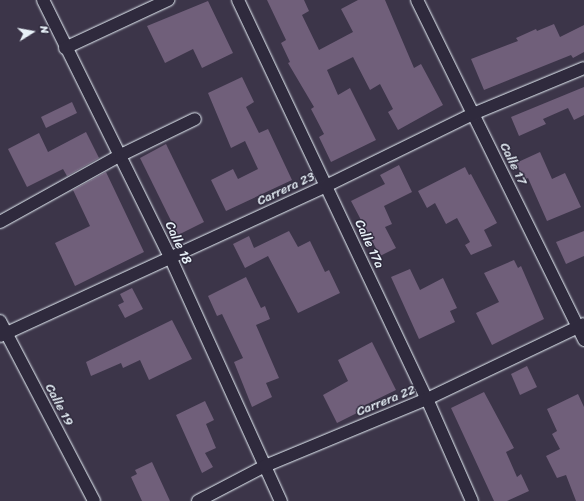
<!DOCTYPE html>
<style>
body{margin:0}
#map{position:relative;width:584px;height:501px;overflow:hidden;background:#3c3549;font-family:Sriracha,sans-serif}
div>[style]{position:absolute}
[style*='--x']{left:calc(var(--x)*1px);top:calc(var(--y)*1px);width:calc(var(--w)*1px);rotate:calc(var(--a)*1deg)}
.building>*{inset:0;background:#705f7a}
.roads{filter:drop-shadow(0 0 1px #e8f1f8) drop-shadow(0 0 1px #e8f1f8)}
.minor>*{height:12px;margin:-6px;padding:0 6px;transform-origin:6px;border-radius:6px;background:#2f2a3d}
span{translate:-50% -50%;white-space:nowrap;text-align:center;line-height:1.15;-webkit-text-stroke:3px #2f2a3d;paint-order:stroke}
.street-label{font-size:13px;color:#e8f1f8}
.north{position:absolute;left:12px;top:12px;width:40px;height:40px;-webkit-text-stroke:3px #2f2a3d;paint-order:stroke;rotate:79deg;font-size:11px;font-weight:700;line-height:16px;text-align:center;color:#e8f1f8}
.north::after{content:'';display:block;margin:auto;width:14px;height:18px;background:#e8f1f8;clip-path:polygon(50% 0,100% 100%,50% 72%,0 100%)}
</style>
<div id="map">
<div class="building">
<i style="clip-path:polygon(267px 0,304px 0,309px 11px,302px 15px,319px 50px,353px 32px,341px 9px,358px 0,385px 0,414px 68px,421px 64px,443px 105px,398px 130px,388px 112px,393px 109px,380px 84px,370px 90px,353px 57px,327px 70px,338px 95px,350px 88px,376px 140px,331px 162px,319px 137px,324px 134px,311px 109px,314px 107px,288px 63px,290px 62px,281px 43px,286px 40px)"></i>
<i style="clip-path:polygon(208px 1px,233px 53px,202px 68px,193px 49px,165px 63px,147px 26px)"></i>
<i style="clip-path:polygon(554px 24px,560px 37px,584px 25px,584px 52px,573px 58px,571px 55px,484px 90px,471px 59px,518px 41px,516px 38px,536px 29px,537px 31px)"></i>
<i style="clip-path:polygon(242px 77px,254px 102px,246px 107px,259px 133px,268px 129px,292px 180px,226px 211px,211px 180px,233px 169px,238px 179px,258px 169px,245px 141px,231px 148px,208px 93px)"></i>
<i style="clip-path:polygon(584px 87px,584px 115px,574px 120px,568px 108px,543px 119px,546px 124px,519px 136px,511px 117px)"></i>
<i style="clip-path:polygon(72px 102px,77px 113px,46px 128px,41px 117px)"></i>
<i style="clip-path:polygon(86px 132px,99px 158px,67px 176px,63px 169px,27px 187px,8px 149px,39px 133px,48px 152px)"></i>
<i style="clip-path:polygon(166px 144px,204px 222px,178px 235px,140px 158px)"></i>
<i style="clip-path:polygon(540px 152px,552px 179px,565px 173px,581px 207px,547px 221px,528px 178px,524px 180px,516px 163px)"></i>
<i style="clip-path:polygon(399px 165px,412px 192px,384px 206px,392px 224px,385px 227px,396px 248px,380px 256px,351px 201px,385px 184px,380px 175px)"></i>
<i style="clip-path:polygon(465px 167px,469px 175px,471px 174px,497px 223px,484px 230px,492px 246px,471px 255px,465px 245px,470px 242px,457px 218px,446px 224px,435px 203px,427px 208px,418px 191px)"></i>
<i style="clip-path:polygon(106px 172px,144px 252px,75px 286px,55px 243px,90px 226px,73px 190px)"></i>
<i style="clip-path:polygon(289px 231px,298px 247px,310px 241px,325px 272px,329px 270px,340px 293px,298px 313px,268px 256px,245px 268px,233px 244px,249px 236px,254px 248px)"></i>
<i style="clip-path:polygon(584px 231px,584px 256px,566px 264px,556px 242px)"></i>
<i style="clip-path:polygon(514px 260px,518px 268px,521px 266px,544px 319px,492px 345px,476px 313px,499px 302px,484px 273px)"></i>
<i style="clip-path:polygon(410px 269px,420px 290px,443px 278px,457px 308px,450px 311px,455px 322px,419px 339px,391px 277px)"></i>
<i style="clip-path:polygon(246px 277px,261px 308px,265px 306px,270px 319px,256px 325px,279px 378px,266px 383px,272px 397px,252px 407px,234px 362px,243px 358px,222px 314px,217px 316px,208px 296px)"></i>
<i style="clip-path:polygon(132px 288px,143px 309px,125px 318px,118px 305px,124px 302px,120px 294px)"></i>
<i style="clip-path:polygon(172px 320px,192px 359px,149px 380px,140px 360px,123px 368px,121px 363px,91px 376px,86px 362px)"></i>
<i style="clip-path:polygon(372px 342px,396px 390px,357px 409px,359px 412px,337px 423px,323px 395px,348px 381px,338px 360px)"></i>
<i style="clip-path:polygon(527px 366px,537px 387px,520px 395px,511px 374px)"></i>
<i style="clip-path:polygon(484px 392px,514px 448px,506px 452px,517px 477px,521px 474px,529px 491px,507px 501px,494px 501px,451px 408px)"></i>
<i style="clip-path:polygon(578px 394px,584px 407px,584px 501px,576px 501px,566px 475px,557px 478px,546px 456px,560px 449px,552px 434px,557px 431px,547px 409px)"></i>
<i style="clip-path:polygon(205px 401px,214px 420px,206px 424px,216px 448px,205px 453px,213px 467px,202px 473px,176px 415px)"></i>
<i style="clip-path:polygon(152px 462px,170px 501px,142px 501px,131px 477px,137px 474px,135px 470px)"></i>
</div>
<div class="roads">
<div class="minor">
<i style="--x:43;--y:0;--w:289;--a:63.7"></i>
<i style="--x:171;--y:259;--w:266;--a:65.6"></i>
<i style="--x:238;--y:0;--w:441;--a:64.7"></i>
<i style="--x:427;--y:399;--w:111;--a:66.2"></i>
<i style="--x:417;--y:0;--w:379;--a:63.8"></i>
<i style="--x:65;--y:48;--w:114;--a:-25"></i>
<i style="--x:0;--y:222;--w:138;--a:-29"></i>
<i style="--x:121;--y:155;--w:82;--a:-25.9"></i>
<i style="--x:0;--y:321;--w:203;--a:62.4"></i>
<i style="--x:0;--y:336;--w:359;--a:-24.7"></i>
<i style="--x:326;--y:186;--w:164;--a:-26.1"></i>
<i style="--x:473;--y:114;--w:120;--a:-22.5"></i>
<i style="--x:198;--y:501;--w:76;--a:-27.6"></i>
<i style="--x:265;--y:466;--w:175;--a:-22.5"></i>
<i style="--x:427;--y:399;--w:174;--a:-25.5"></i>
</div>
</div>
<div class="street-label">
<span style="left:513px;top:164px;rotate:64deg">Calle 17</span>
<span style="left:286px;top:189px;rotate:-25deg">Carrera 23</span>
<span style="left:178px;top:243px;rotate:65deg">Calle 18</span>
<span style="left:369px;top:244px;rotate:65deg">Calle 17a</span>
<span style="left:386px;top:401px;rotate:-22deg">Carrera 22</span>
<span style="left:59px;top:405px;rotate:62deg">Calle 19</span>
</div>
<div class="north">N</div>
</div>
